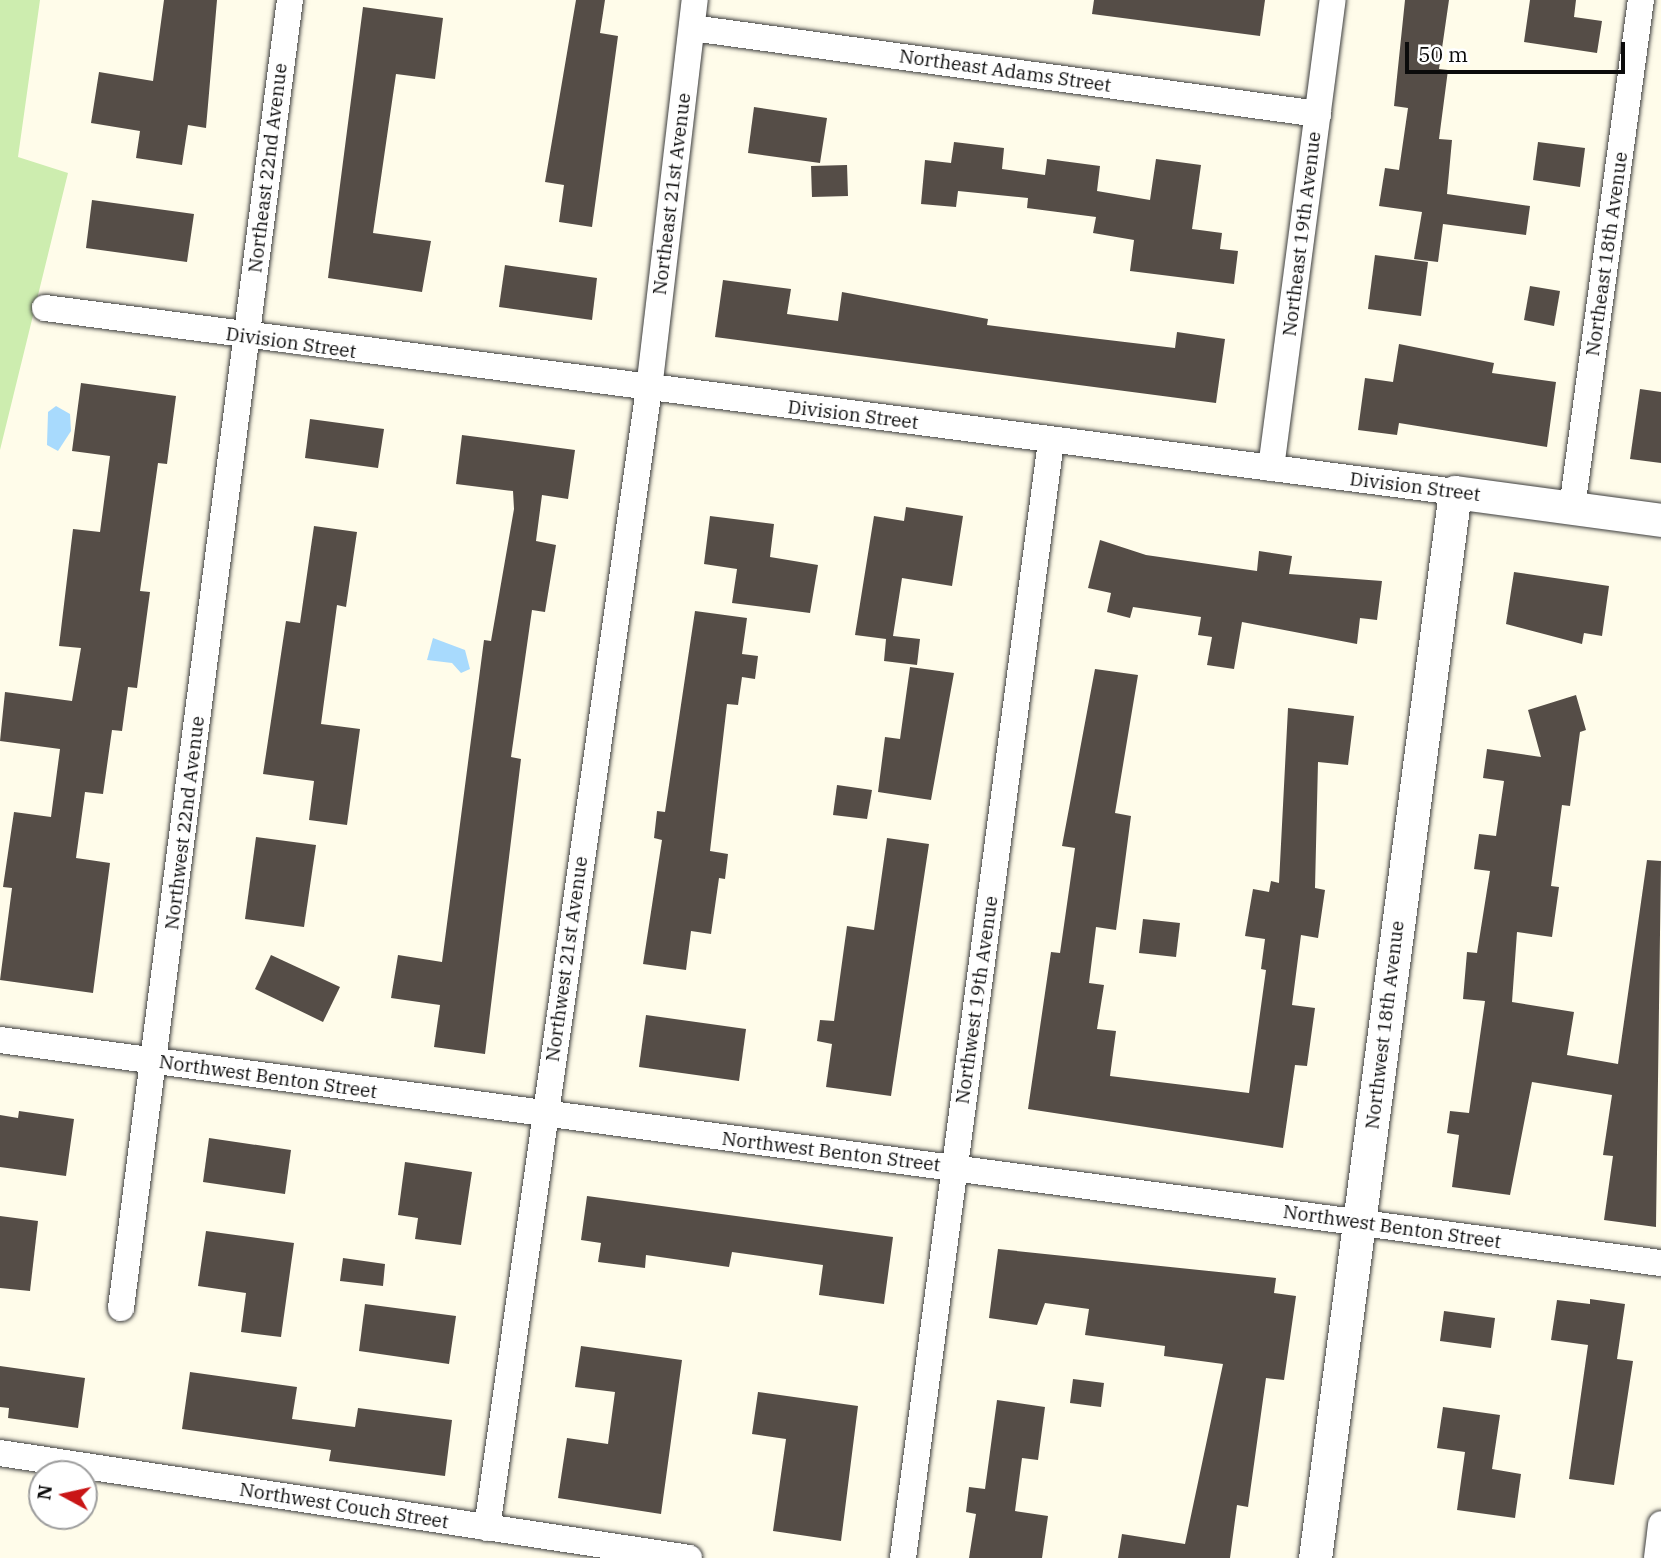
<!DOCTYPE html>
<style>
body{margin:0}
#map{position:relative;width:1661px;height:1558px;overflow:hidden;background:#fffcea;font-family:"IBM Plex Serif",serif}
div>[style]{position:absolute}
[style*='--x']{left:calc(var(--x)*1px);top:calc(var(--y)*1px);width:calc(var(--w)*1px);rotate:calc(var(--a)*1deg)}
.green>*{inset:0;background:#cdedaf}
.water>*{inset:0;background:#a8dafd}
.building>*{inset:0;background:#554d47}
.roads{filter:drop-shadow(0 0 2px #3e3e3e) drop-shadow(0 0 2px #3e3e3e)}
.minor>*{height:26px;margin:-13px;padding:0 13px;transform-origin:13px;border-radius:13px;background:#fff}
.tertiary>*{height:33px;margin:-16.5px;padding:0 16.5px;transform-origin:16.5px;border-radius:16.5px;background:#fff}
span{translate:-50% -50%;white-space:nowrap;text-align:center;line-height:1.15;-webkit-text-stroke:7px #fff;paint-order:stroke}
.street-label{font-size:19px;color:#0b0b0b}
.north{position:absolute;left:28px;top:1460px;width:70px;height:70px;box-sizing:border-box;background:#fff;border:2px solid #9d9d9d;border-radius:50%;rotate:278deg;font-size:19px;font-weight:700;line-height:28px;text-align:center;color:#0b0b0b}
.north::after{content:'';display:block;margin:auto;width:24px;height:32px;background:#c91516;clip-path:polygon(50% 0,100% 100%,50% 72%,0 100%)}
.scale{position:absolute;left:1405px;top:42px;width:220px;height:32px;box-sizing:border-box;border:4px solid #0b0b0b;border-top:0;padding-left:9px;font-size:21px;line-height:24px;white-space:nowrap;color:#0b0b0b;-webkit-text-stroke:5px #fff;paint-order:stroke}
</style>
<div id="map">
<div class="green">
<i style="clip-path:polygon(0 0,40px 0,18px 157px,68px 173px,0 450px)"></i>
</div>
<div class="water">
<i style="clip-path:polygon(56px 406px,70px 414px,71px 431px,58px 451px,47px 445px,48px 412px)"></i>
<i style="clip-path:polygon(433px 638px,465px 650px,470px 669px,461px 673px,452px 663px,427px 660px)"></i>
</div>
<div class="building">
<i style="clip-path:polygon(164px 0,217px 0,206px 128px,188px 125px,182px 165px,136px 158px,140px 131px,91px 123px,99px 72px,153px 81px)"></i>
<i style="clip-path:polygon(576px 0,605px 0,600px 33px,618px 36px,592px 227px,559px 222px,564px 185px,545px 182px)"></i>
<i style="clip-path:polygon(1094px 0,1265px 0,1260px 36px,1092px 14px)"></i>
<i style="clip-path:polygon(1405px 0,1449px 0,1439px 69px,1448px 70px,1439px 139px,1452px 140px,1447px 194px,1530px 206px,1526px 235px,1443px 224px,1438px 262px,1414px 259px,1422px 212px,1379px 206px,1385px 168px,1399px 170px,1408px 108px,1394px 106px)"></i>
<i style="clip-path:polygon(1530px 0,1576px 0,1574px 17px,1602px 21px,1597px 53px,1524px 42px)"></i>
<i style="clip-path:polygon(363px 7px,443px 18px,435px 79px,396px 74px,373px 233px,431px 241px,422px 292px,328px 278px)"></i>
<i style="clip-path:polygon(754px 107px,827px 118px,820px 163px,748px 153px)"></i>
<i style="clip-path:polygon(954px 142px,1004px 148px,1002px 169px,1045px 175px,1047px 159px,1100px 166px,1097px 191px,1150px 200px,1156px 159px,1201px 165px,1192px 229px,1222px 233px,1220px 249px,1238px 251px,1234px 284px,1130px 271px,1134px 240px,1093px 233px,1096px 217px,1027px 208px,1028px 198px,958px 191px,956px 207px,921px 204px,925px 160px,951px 163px)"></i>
<i style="clip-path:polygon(1538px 142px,1585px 148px,1580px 187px,1533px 180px)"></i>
<i style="clip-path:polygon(847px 165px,848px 196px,812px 197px,811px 166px)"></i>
<i style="clip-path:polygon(92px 200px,194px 214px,187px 262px,86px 248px)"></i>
<i style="clip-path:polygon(1375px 255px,1428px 262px,1421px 316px,1368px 309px)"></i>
<i style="clip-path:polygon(505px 265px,597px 278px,592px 320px,499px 307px)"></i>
<i style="clip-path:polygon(723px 280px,791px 289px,787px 314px,838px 321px,842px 292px,988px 319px,987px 325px,1083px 337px,1175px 348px,1177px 332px,1225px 339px,1216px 403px,715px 337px)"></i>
<i style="clip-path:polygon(1530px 286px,1560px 291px,1554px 326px,1524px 320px)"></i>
<i style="clip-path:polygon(1399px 344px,1494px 363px,1492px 373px,1556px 382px,1547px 447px,1399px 423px,1397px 435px,1358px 430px,1365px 378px,1393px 382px)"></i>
<i style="clip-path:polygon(81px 383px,176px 396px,167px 464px,158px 463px,140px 591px,150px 592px,137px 688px,128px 687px,122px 731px,112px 730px,103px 794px,85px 792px,76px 858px,110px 863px,93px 993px,0 980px,12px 888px,3px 887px,14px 812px,51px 817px,60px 749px,0 741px,5px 692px,72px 701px,81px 648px,59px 646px,73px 529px,100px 532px,110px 456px,72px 451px)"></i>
<i style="clip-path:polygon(1640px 389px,1661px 392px,1661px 463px,1630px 459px)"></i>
<i style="clip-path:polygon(310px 419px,384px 429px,378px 468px,305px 458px)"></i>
<i style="clip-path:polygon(462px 435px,575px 450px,568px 499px,542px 495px,536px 541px,556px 545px,545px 612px,532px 610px,511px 757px,521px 759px,485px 1054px,434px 1047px,440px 1005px,391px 998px,398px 955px,442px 962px,484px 640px,491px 641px,514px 509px,513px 491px,456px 484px)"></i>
<i style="clip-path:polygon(906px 507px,963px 516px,952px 586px,902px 578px,893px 636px,920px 639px,917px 665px,884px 661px,886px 639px,855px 635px,874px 516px,904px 521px)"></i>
<i style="clip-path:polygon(710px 516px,774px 524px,770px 557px,818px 565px,810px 613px,732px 603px,737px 569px,704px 564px)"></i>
<i style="clip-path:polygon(314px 526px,357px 532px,346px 607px,337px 605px,321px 724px,360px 729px,347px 825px,309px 820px,314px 781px,263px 774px,286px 621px,300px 623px)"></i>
<i style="clip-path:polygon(1100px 540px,1146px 555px,1257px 571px,1259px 551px,1292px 556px,1289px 574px,1382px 581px,1377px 620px,1360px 618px,1357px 644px,1242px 622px,1234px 669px,1207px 665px,1212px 637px,1198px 635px,1201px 617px,1133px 607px,1130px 618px,1107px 612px,1111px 593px,1088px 588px)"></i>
<i style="clip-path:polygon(1514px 572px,1609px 586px,1602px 636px,1584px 633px,1582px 644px,1506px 624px)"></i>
<i style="clip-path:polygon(695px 611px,747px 618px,742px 654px,758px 656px,755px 679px,742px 677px,738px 705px,727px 704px,710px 851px,728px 854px,725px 879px,719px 878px,711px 934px,691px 931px,686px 970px,643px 964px,662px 840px,654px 838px,657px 811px,665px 812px)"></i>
<i style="clip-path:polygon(910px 667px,954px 673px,931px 800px,878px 792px,885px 737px,900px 739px)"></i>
<i style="clip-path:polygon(1095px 669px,1138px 675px,1115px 813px,1131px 816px,1116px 930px,1096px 927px,1089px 983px,1104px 985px,1097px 1029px,1116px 1031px,1110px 1076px,1249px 1093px,1266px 970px,1261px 969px,1265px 939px,1245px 936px,1253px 889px,1269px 892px,1271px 881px,1279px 883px,1288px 708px,1354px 716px,1348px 765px,1318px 762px,1315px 888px,1325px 890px,1318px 938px,1301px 935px,1292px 1005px,1315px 1008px,1307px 1066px,1295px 1065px,1283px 1148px,1028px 1109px,1051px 952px,1060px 953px,1075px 848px,1062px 846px)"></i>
<i style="clip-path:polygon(1576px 695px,1586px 730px,1580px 732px,1570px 806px,1562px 805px,1551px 886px,1559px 887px,1552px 937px,1517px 932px,1512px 1002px,1574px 1012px,1567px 1055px,1618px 1064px,1647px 860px,1661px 861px,1656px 1227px,1604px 1220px,1613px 1156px,1603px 1155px,1612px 1095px,1532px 1082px,1510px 1195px,1452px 1187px,1459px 1135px,1447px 1133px,1450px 1111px,1469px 1113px,1485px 1001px,1463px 999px,1467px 952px,1477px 953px,1490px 871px,1474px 869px,1479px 834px,1496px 836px,1504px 781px,1483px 778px,1487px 749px,1541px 757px,1528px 710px)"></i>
<i style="clip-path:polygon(837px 785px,872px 790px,867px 819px,833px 815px)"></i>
<i style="clip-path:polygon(256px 837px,316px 845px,304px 927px,245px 919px)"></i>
<i style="clip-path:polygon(887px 838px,929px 844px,891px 1096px,826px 1087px,832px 1044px,817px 1041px,820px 1020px,834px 1021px,847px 926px,874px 930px)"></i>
<i style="clip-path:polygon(1143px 919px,1180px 923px,1176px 957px,1139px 953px)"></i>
<i style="clip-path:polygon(271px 955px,340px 987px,323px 1022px,255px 989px)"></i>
<i style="clip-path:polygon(646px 1015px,746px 1029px,739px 1081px,639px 1067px)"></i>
<i style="clip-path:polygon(19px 1111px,74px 1119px,66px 1176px,0 1167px,0 1115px,18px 1118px)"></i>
<i style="clip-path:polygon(209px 1138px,291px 1150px,285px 1194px,203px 1182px)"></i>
<i style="clip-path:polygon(405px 1162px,472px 1172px,461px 1245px,415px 1239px,418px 1218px,398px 1215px)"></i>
<i style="clip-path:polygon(587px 1196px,893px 1237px,884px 1304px,819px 1295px,823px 1265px,732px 1252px,729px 1267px,646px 1255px,645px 1268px,598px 1262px,601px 1243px,581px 1240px)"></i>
<i style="clip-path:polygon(0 1216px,38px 1221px,30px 1291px,0 1288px)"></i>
<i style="clip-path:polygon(206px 1231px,294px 1243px,281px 1337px,241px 1332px,246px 1293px,198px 1286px)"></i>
<i style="clip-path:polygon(998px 1249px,1276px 1278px,1274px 1293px,1296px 1296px,1284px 1380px,1266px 1378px,1248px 1507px,1237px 1505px,1230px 1558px,1118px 1558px,1122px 1534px,1185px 1544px,1223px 1364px,1164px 1356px,1165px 1346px,1085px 1335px,1089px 1309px,1045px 1303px,1037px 1325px,989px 1318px)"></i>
<i style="clip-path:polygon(343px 1258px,385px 1264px,383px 1286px,340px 1281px)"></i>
<i style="clip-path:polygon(1590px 1299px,1625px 1304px,1617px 1359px,1633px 1361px,1614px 1485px,1569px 1479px,1588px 1345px,1551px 1340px,1557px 1300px,1590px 1304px)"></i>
<i style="clip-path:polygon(365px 1304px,456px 1316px,449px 1364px,359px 1351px)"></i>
<i style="clip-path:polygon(1444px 1311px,1495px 1318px,1491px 1348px,1440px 1341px)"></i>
<i style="clip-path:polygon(581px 1346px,682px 1360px,661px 1514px,558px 1498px,567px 1438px,608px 1444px,615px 1392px,575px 1387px)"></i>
<i style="clip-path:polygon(0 1366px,85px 1378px,78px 1428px,8px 1418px,9px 1408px,0 1407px)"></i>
<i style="clip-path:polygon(190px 1372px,297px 1387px,292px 1419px,355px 1427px,358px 1408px,452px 1420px,445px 1476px,329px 1461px,331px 1450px,182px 1429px)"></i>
<i style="clip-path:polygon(1073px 1379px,1104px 1383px,1101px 1407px,1070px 1403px)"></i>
<i style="clip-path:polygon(758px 1392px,858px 1406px,841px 1541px,773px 1531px,786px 1439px,752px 1434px)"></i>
<i style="clip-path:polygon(997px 1400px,1045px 1407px,1038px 1460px,1022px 1458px,1015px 1511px,1048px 1516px,1042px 1558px,969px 1558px,976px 1514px,966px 1512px,969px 1487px,985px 1489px)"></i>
<i style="clip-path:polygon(1443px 1407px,1500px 1415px,1492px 1469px,1521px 1474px,1515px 1518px,1457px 1510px,1465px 1452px,1437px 1448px)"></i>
</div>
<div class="roads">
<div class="minor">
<i style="--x:692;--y:28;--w:632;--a:7.82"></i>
<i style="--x:45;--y:308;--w:1422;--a:7.43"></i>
<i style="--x:1271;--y:468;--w:472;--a:-82.5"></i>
<i style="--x:1572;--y:508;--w:513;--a:-82.27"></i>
<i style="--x:0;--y:1040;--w:1676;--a:7.65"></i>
<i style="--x:121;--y:1308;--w:1319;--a:-82.64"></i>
<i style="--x:0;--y:1453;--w:697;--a:8.66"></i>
<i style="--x:487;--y:1528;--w:1150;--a:-81.91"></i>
<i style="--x:649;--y:389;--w:392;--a:-83.3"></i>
<i style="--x:903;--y:1558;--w:1127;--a:-82.45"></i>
<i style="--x:1657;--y:1558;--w:34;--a:-83"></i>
</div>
<div class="tertiary">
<i style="--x:1315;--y:1558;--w:1075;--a:-82.52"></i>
<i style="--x:1455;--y:492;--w:208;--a:7.7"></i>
</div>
</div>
<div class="street-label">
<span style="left:1005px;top:71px;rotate:8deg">Northeast Adams Street</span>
<span style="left:268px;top:168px;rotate:-83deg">Northeast 22nd Avenue</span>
<span style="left:672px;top:194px;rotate:-83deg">Northeast 21st Avenue</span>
<span style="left:1302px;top:234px;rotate:-83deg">Northeast 19th Avenue</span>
<span style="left:1607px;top:254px;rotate:-82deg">Northeast 18th Avenue</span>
<span style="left:291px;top:343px;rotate:8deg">Division Street</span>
<span style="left:853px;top:415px;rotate:7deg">Division Street</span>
<span style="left:1415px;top:487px;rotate:7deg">Division Street</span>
<span style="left:185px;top:823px;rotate:-83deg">Northwest 22nd Avenue</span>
<span style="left:567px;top:959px;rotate:-82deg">Northwest 21st Avenue</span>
<span style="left:977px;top:1000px;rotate:-82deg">Northwest 19th Avenue</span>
<span style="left:1385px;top:1025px;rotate:-83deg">Northwest 18th Avenue</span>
<span style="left:268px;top:1077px;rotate:8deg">Northwest Benton Street</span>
<span style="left:831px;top:1152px;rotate:7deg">Northwest Benton Street</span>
<span style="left:1392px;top:1227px;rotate:8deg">Northwest Benton Street</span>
<span style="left:344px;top:1506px;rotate:9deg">Northwest Couch Street</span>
</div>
<div class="north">N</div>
<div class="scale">50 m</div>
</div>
